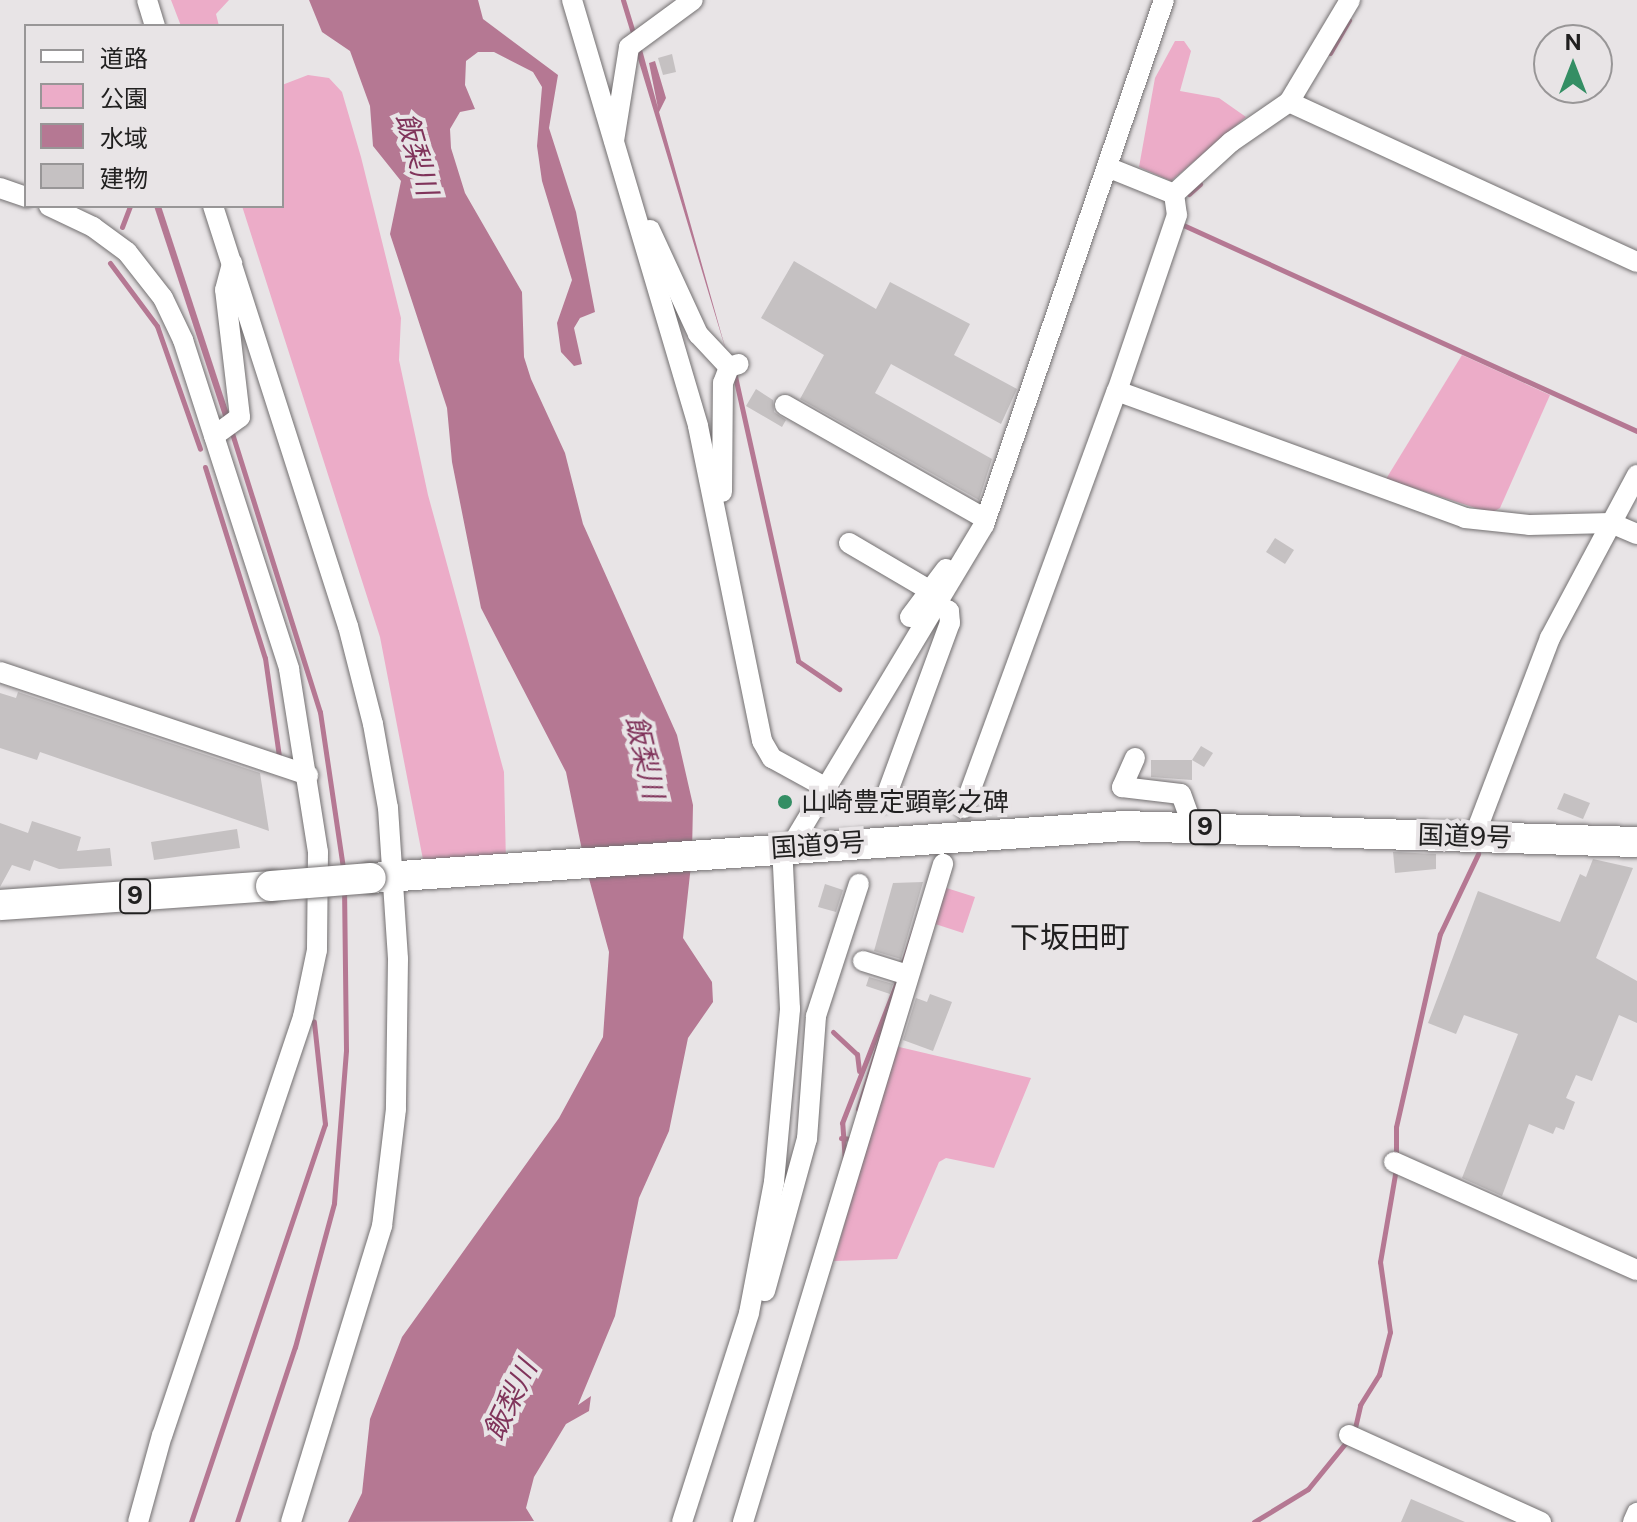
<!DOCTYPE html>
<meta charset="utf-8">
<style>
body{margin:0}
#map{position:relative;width:1637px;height:1522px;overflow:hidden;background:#e8e4e6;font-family:"Public Sans","Noto Sans JP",sans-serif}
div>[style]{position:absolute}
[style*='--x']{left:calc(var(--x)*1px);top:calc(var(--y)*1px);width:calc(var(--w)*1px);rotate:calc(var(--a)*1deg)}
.green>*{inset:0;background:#ecacc8}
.water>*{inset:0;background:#b57893}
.stream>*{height:5px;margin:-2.5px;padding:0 2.5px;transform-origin:2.5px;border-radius:2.5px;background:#b57893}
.building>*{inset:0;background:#c5c1c2}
.roads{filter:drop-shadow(0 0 2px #737071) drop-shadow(0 0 2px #737071)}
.minor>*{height:20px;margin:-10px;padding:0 10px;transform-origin:10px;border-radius:10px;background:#fff}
.highway>*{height:30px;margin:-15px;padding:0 15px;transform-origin:15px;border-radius:15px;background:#fff}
.bridges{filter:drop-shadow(0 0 2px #737071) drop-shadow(0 0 2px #737071)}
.highway-bridge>*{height:30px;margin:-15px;padding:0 15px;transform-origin:15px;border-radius:15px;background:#fff}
.dots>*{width:22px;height:22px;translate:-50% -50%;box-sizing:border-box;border:4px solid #e8e4e6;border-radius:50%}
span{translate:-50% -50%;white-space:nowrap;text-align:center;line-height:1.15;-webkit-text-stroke:8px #e8e4e6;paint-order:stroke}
.shield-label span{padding:2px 6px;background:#e8e4e6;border:2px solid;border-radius:6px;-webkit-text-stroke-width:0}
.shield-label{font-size:24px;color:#212020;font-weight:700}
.poi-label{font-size:26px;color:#212020}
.left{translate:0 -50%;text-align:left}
.street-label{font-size:26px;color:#212020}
.water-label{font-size:28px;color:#80345b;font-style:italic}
.quarter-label{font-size:30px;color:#212020}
.legend{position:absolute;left:24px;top:24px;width:260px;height:184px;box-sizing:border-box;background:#e8e4e6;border:2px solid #989697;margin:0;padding:10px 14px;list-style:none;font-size:24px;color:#212020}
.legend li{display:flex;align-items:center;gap:16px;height:40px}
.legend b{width:40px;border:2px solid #989697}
.north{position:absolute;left:1533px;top:24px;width:80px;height:80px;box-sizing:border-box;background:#e8e4e6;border:2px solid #989697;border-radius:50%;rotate:0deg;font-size:22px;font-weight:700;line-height:32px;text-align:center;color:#212020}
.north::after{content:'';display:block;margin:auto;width:28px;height:36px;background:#348e64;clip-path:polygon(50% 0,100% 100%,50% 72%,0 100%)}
</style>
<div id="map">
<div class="green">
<i style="clip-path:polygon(171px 0,229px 0,216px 14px,219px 26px,181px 26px)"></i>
<i style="clip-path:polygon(1175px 41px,1184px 41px,1191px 51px,1180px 91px,1219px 98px,1246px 117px,1171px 181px,1139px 167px,1155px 78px)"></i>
<i style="clip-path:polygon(308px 75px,329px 78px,342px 92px,361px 157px,401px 318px,399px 360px,428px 495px,504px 772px,506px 864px,425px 870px,380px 637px,242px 206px,282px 206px,282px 85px)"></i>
<i style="clip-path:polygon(1462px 355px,1550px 395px,1500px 508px,1491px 513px,1386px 479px)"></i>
<i style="clip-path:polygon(940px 886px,975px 897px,963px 933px,929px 922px)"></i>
<i style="clip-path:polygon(895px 1046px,1031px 1078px,994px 1168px,946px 1158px,939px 1162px,897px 1259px,834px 1261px)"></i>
</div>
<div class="water">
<i style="clip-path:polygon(309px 0,478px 0,483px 19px,558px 75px,549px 128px,576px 212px,595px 312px,580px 318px,574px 328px,582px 364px,574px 366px,561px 352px,557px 323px,572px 280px,542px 181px,537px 146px,542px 87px,533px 72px,494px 52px,478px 52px,466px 61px,465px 85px,475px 109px,460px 112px,450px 129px,451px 148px,465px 193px,522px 292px,524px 357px,531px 379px,565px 453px,583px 524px,677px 735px,693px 805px,692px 852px,584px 860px,566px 772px,481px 608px,452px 462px,447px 408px,390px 234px,401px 181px,373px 146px,370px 106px,350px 51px,322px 32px)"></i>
<i style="clip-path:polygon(641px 46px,658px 108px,649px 63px,655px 61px,666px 98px,659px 112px,727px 354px,636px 52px)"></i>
<i style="clip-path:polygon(154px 206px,161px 206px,232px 423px,226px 425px)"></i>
<i style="clip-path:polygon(692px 856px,683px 938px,712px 982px,713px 1002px,688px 1038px,669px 1131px,639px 1198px,615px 1316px,578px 1405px,591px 1396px,589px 1411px,566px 1424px,534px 1477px,526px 1508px,534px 1521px,348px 1522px,362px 1493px,370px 1419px,402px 1337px,559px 1118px,603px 1037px,609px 952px,585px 864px)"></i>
</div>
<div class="stream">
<i style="--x:623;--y:0;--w:39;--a:73"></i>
<i style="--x:1330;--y:53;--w:38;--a:-60"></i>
<i style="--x:1189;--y:194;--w:15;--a:-42"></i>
<i style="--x:1181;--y:224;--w:501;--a:24.42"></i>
<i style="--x:122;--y:227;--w:22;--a:-69"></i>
<i style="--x:110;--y:263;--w:79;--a:53.3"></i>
<i style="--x:157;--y:326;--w:130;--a:70.7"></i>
<i style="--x:735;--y:376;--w:292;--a:77.5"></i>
<i style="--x:798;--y:661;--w:50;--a:34.3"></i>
<i style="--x:231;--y:430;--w:296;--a:72.5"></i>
<i style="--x:320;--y:712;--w:158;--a:81.6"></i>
<i style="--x:205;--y:467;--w:200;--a:72.6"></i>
<i style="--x:265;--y:658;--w:99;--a:81.9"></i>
<i style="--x:901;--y:969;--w:84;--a:-71.4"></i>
<i style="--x:833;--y:1032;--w:33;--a:43"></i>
<i style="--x:857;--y:1054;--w:17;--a:83"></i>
<i style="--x:858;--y:1109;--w:93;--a:-72.5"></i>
<i style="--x:841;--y:1138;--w:11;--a:5"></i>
<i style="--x:1396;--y:1158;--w:31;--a:-90"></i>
<i style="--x:1396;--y:1127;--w:198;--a:-77.2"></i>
<i style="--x:1440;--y:934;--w:89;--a:-64.6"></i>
<i style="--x:845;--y:1162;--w:39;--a:-94"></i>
<i style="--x:842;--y:1123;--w:155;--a:-68.7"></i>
<i style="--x:1354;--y:1432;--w:28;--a:-77"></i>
<i style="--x:1360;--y:1405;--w:36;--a:-58"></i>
<i style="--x:1379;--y:1375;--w:44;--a:-75.7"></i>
<i style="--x:1390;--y:1332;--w:71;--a:-98.1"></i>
<i style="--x:1380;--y:1262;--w:95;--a:-80.3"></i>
<i style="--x:191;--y:1522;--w:420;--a:-71.4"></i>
<i style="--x:325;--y:1124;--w:103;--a:-96.2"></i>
<i style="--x:237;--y:1522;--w:184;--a:-71.7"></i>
<i style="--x:295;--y:1347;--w:149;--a:-74.8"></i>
<i style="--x:334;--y:1203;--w:153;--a:-85.5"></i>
<i style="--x:346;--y:1050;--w:160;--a:-90.7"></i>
<i style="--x:1254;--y:1522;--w:63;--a:-31.4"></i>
<i style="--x:1308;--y:1489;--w:63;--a:-50.8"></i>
</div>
<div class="building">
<i style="clip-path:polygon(672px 54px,676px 72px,663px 75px,658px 58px)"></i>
<i style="clip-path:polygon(794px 261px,876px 309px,890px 282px,970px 324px,954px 355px,1017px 389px,1001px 424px,891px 364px,875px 393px,992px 459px,979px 500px,800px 399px,824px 355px,761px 318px)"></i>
<i style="clip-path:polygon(756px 389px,773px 400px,774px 412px,786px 420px,782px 427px,746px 406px)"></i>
<i style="clip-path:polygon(1275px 538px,1294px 550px,1285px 564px,1266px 552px)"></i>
<i style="clip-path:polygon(18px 692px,260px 773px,269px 831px,40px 752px,37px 760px,0 748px,0 693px,16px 698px)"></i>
<i style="clip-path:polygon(1201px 746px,1213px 753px,1204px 767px,1192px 760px)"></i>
<i style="clip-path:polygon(1151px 760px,1192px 760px,1192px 780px,1151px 777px)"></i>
<i style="clip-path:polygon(1564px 793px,1590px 803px,1583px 819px,1557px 809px)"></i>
<i style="clip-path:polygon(32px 821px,81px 837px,77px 851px,110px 848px,112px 866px,59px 869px,34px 860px,30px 871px,12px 865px,0 887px,0 823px,28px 833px)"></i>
<i style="clip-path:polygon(237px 829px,240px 848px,154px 860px,151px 842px)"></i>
<i style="clip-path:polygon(1393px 852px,1436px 854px,1436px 869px,1395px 873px)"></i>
<i style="clip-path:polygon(1593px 859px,1633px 868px,1596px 958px,1637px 981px,1637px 1023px,1619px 1015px,1592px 1081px,1576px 1075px,1566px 1098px,1575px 1102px,1564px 1130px,1556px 1127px,1553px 1134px,1529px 1124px,1502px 1196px,1462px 1178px,1518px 1034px,1464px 1015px,1456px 1034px,1428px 1023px,1478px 891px,1560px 922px,1580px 874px,1586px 877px)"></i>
<i style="clip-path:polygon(923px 882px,901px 959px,874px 951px,893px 883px)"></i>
<i style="clip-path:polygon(825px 884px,843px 890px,836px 912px,818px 907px)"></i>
<i style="clip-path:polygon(869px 977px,893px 984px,890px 994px,866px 986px)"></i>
<i style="clip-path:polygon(930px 994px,952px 1002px,933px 1051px,903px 1040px,916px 998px,927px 1002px)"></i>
<i style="clip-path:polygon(1411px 1499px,1465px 1522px,1401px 1522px)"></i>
</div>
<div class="roads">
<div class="minor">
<i style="--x:147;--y:0;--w:27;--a:73"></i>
<i style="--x:572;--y:0;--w:444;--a:73.5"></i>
<i style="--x:698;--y:426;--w:321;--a:78.5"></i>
<i style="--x:762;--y:741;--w:20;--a:60"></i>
<i style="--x:772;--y:758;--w:58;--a:28.8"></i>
<i style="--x:1289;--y:102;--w:383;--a:24.7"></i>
<i style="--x:614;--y:141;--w:95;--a:-80.9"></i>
<i style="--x:629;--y:47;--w:79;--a:-36.3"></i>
<i style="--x:1107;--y:167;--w:72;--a:21.9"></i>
<i style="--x:1174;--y:194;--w:77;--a:-42.4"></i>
<i style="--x:1231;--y:142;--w:70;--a:-34.6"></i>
<i style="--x:1289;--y:102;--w:119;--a:-59.1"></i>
<i style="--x:0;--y:188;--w:28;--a:19"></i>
<i style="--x:1174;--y:194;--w:21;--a:82"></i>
<i style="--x:1177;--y:215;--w:186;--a:108.8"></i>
<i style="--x:1117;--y:391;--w:370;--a:20"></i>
<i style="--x:1465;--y:518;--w:64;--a:6.2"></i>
<i style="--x:1529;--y:525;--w:82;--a:-1.4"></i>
<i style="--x:1611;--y:523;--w:28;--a:23"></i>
<i style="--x:49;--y:206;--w:49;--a:25.5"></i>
<i style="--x:93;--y:227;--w:42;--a:36.3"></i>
<i style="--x:127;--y:252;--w:58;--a:52"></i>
<i style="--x:163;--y:298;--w:47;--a:64.5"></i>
<i style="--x:183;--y:340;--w:346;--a:72.1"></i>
<i style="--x:289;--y:669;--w:185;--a:81"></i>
<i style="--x:318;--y:852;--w:98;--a:90.6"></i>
<i style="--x:317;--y:950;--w:68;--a:101.8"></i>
<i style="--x:303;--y:1017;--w:441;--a:108.6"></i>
<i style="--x:162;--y:1435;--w:90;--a:105.4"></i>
<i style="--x:213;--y:206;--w:441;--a:72.2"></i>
<i style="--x:348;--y:626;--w:101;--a:75.7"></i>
<i style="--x:373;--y:724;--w:85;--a:79.9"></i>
<i style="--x:388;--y:808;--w:151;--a:86.2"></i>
<i style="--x:398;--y:959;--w:150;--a:90.8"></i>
<i style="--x:396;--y:1109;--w:118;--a:96.8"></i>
<i style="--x:382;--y:1226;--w:310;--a:107.1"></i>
<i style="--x:650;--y:230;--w:115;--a:65.2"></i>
<i style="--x:698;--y:334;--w:45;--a:46.8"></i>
<i style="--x:785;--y:405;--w:231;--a:29.6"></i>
<i style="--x:214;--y:436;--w:32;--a:-36"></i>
<i style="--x:240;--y:417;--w:128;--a:-96.7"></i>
<i style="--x:225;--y:290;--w:28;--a:-75"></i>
<i style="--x:722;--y:492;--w:109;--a:-89.5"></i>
<i style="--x:723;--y:383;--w:17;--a:-69"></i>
<i style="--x:729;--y:367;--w:10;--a:-17"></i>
<i style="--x:849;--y:543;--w:93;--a:30.4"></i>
<i style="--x:910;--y:617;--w:60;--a:-53.1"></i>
<i style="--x:0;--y:672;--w:325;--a:18.5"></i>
<i style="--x:1135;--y:758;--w:32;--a:114"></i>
<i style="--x:1122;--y:787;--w:59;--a:6.8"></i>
<i style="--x:1181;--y:794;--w:35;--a:70"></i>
<i style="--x:884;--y:802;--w:191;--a:-69.8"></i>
<i style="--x:950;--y:623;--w:12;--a:-95"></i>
<i style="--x:949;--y:611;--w:13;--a:-153"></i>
<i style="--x:964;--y:808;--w:444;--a:-69.9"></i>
<i style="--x:1474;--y:837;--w:213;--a:-69.1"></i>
<i style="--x:1550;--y:638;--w:185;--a:-61.9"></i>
<i style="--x:791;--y:846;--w:375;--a:-59"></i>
<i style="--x:984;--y:525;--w:555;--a:-71.08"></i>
<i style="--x:863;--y:961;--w:47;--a:17.3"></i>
<i style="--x:1394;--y:1162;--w:266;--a:24"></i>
<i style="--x:765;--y:1291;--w:158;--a:-74.6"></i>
<i style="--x:807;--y:1139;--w:123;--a:-85.8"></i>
<i style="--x:816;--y:1016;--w:139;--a:-72"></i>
<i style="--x:1349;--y:1435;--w:211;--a:24.4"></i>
<i style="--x:682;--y:1522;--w:219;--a:-72.2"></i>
<i style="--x:749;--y:1313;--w:133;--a:-79.2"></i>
<i style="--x:774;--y:1182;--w:174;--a:-84.7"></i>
<i style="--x:790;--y:1009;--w:162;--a:-92.8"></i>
<i style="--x:743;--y:1522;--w:688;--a:-73.09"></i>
<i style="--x:1633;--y:1522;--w:10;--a:-66"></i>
</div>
<div class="highway">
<i style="--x:371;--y:878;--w:755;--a:-3.95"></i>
<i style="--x:1124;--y:826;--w:513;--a:1.79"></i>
<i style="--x:0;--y:905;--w:272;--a:-4"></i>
</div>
</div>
<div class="bridges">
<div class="highway-bridge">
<i style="--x:271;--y:886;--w:100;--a:-4.6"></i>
</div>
</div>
<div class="dots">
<i style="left:785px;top:802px;background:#348e64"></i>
</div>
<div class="shield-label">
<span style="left:1205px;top:827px">9</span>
<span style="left:135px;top:896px">9</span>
</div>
<div class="poi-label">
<span class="left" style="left:801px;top:802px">山崎豊定顕彰之碑</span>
</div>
<div class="street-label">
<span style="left:1465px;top:836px;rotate:2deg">国道9号</span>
<span style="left:818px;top:845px;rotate:-4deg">国道9号</span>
</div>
<div class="water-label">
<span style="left:417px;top:154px;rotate:74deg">飯梨川</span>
<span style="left:645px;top:757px;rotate:77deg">飯梨川</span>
<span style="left:510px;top:1400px;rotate:-64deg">飯梨川</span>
</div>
<div class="quarter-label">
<span style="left:1070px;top:937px">下坂田町</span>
</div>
<ul class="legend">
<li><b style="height:10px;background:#fff"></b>道路</li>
<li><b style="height:22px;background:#ecacc8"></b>公園</li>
<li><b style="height:22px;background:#b57893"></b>水域</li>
<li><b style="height:22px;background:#c5c1c2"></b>建物</li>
</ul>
<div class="north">N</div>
</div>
